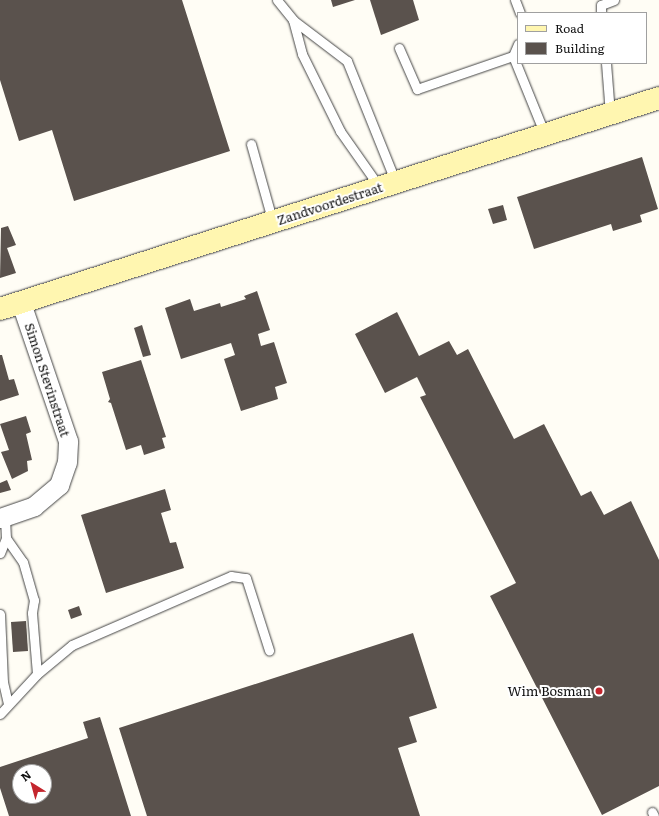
<!DOCTYPE html>
<style>
body{margin:0}
#map{position:relative;width:659px;height:816px;overflow:hidden;background:#fffdf5;font-family:Literata,serif}
div>[style]{position:absolute}
[style*='--x']{left:calc(var(--x)*1px);top:calc(var(--y)*1px);width:calc(var(--w)*1px);rotate:calc(var(--a)*1deg)}
.building>*{inset:0;background:#5a524d}
.roads{filter:drop-shadow(0 0 1px #444) drop-shadow(0 0 1px #444)}
.service>*{height:9px;margin:-4.5px;padding:0 4.5px;transform-origin:4.5px;border-radius:4.5px;background:#fff}
.minor>*{height:19px;margin:-9.5px;padding:0 9.5px;transform-origin:9.5px;border-radius:9.5px;background:#fff}
.secondary>*{height:22px;margin:-11px;padding:0 11px;transform-origin:11px;border-radius:11px;background:#fff6b0}
.dots>*{width:11px;height:11px;translate:-50% -50%;box-sizing:border-box;border:2px solid #fff;border-radius:50%}
span{translate:-50% -50%;white-space:nowrap;text-align:center;line-height:1.15;-webkit-text-stroke:4px #fff;paint-order:stroke}
.street-label{font-size:13px;color:#111}
.poi-label{font-size:13px;color:#111}
.right{translate:-100% -50%;text-align:right}
.legend{position:absolute;left:517px;top:12px;width:130px;height:52px;box-sizing:border-box;background:#fff;border:1px solid #a0a0a0;margin:0;padding:5px 7px;list-style:none;font-size:12px;color:#111}
.legend li{display:flex;align-items:center;gap:8px;height:20px}
.legend b{width:20px;border:1px solid #a0a0a0}
.north{position:absolute;left:12px;top:764px;width:40px;height:40px;box-sizing:border-box;background:#fff;border:1px solid #a0a0a0;border-radius:50%;rotate:323deg;font-size:11px;font-weight:700;line-height:16px;text-align:center;color:#111}
.north::after{content:'';display:block;margin:auto;width:14px;height:18px;background:#c4262e;clip-path:polygon(50% 0,100% 100%,50% 72%,0 100%)}
</style>
<div id="map">
<div class="building">
<i style="clip-path:polygon(0 0,182px 0,230px 151px,74px 201px,52px 130px,19px 141px,0 80px)"></i>
<i style="clip-path:polygon(331px 0,355px 0,333px 7px)"></i>
<i style="clip-path:polygon(370px 0,413px 0,419px 20px,381px 35px)"></i>
<i style="clip-path:polygon(642px 157px,658px 209px,640px 215px,642px 222px,613px 231px,611px 224px,534px 249px,517px 197px)"></i>
<i style="clip-path:polygon(503px 205px,507px 220px,493px 224px,488px 209px)"></i>
<i style="clip-path:polygon(8px 226px,16px 245px,7px 248px,16px 273px,0 278px,1px 228px)"></i>
<i style="clip-path:polygon(257px 291px,270px 330px,258px 334px,261px 346px,274px 342px,287px 383px,275px 387px,278px 399px,241px 411px,224px 359px,235px 355px,231px 343px,181px 359px,165px 308px,190px 299px,194px 311px,220px 303px,221px 307px,246px 299px,244px 296px)"></i>
<i style="clip-path:polygon(397px 312px,419px 356px,449px 341px,457px 355px,468px 349px,514px 439px,544px 424px,581px 496px,591px 491px,604px 515px,631px 501px,659px 560px,659px 786px,602px 815px,490px 596px,516px 583px,420px 397px,426px 395px,417px 377px,385px 393px,355px 334px)"></i>
<i style="clip-path:polygon(142px 325px,151px 355px,143px 357px,134px 328px)"></i>
<i style="clip-path:polygon(0 355px,2px 355px,9px 380px,14px 379px,19px 395px,0 401px)"></i>
<i style="clip-path:polygon(141px 360px,166px 437px,162px 438px,165px 448px,144px 455px,141px 445px,126px 450px,111px 403px,108px 402px,110px 399px,102px 372px)"></i>
<i style="clip-path:polygon(26px 416px,31px 432px,26px 434px,32px 460px,27px 461px,28px 471px,12px 479px,1px 452px,9px 450px,0 424px)"></i>
<i style="clip-path:polygon(7px 480px,11px 490px,0 493px,0 483px)"></i>
<i style="clip-path:polygon(165px 489px,171px 510px,161px 513px,170px 543px,176px 542px,184px 568px,106px 593px,81px 515px)"></i>
<i style="clip-path:polygon(79px 606px,82px 615px,71px 619px,68px 610px)"></i>
<i style="clip-path:polygon(26px 621px,28px 651px,13px 652px,11px 622px)"></i>
<i style="clip-path:polygon(413px 633px,437px 708px,409px 717px,417px 742px,398px 748px,420px 816px,147px 816px,119px 728px)"></i>
<i style="clip-path:polygon(evenodd,100px 717px,131px 816px,9px 816px,0 788px,0 767px,88px 738px,83px 722px,100px 717px,20px 772px,44px 772px,44px 796px,20px 796px,20px 772px)"></i>
</div>
<div class="roads">
<div class="service">
<i style="--x:277;--y:0;--w:26;--a:51"></i>
<i style="--x:293;--y:20;--w:68;--a:37.2"></i>
<i style="--x:347;--y:61;--w:131;--a:68.1"></i>
<i style="--x:515;--y:0;--w:14;--a:69"></i>
<i style="--x:601;--y:13;--w:8;--a:-90"></i>
<i style="--x:601;--y:5;--w:14;--a:-21"></i>
<i style="--x:293;--y:20;--w:35;--a:75"></i>
<i style="--x:302;--y:54;--w:86;--a:63.7"></i>
<i style="--x:340;--y:131;--w:70;--a:54.9"></i>
<i style="--x:399;--y:48;--w:45;--a:66.3"></i>
<i style="--x:417;--y:89;--w:102;--a:-19"></i>
<i style="--x:513;--y:56;--w:85;--a:67.9"></i>
<i style="--x:513;--y:56;--w:13;--a:-67"></i>
<i style="--x:606;--y:63;--w:51;--a:85.5"></i>
<i style="--x:251;--y:144;--w:82;--a:74.4"></i>
<i style="--x:6;--y:538;--w:29;--a:55"></i>
<i style="--x:23;--y:562;--w:40;--a:74"></i>
<i style="--x:34;--y:600;--w:13;--a:99"></i>
<i style="--x:32;--y:613;--w:61;--a:85.3"></i>
<i style="--x:0;--y:553;--w:16;--a:-68"></i>
<i style="--x:6;--y:538;--w:22;--a:-93"></i>
<i style="--x:0;--y:614;--w:68;--a:87.5"></i>
<i style="--x:3;--y:682;--w:22;--a:77"></i>
<i style="--x:0;--y:714;--w:54;--a:-47.2"></i>
<i style="--x:37;--y:674;--w:45;--a:-39.6"></i>
<i style="--x:72;--y:645;--w:173;--a:-23.5"></i>
<i style="--x:231;--y:576;--w:15;--a:8"></i>
<i style="--x:246;--y:578;--w:76;--a:72.3"></i>
<i style="--x:652;--y:812;--w:4;--a:63"></i>
</div>
<div class="minor">
<i style="--x:0;--y:518;--w:36;--a:-19"></i>
<i style="--x:34;--y:506;--w:33;--a:-40"></i>
<i style="--x:59;--y:485;--w:24;--a:-71"></i>
<i style="--x:67;--y:462;--w:21;--a:-87"></i>
<i style="--x:68;--y:441;--w:146;--a:-108.8"></i>
</div>
<div class="secondary">
<i style="--x:0;--y:309;--w:692;--a:-17.75"></i>
</div>
</div>
<div class="dots">
<i style="left:599px;top:691px;background:#c4262e"></i>
</div>
<div class="street-label">
<span style="left:330px;top:204px;rotate:-18deg">Zandvoordestraat</span>
<span style="left:47px;top:380px;rotate:72deg">Simon Stevinstraat</span>
</div>
<div class="poi-label">
<span class="right" style="left:591px;top:691px">Wim Bosman</span>
</div>
<ul class="legend">
<li><b style="height:5px;background:#fff6b0"></b>Road</li>
<li><b style="height:11px;background:#5a524d"></b>Building</li>
</ul>
<div class="north">N</div>
</div>
